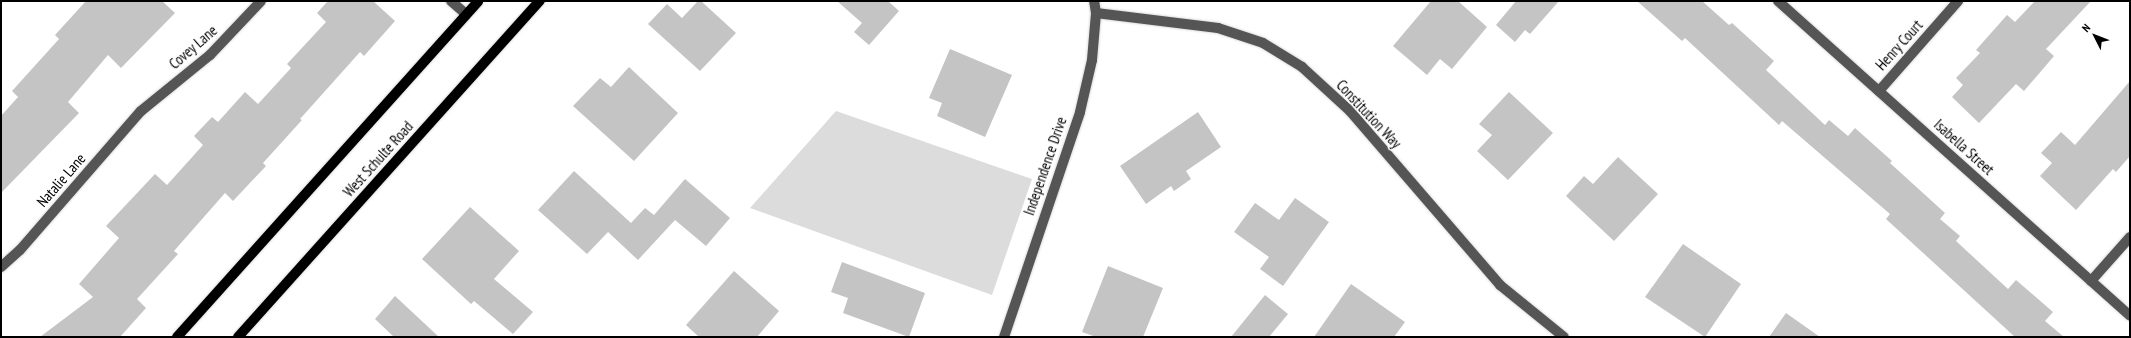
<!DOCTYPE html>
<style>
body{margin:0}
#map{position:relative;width:2131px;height:338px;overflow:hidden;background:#fff;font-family:"PT Sans Narrow",sans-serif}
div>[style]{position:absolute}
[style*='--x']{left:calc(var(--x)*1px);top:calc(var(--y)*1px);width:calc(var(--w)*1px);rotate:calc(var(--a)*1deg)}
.green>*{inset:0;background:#dcdcdc}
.building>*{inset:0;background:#c4c4c4}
.roads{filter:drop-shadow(0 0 1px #dbdbdb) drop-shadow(0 0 1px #dbdbdb)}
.minor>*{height:10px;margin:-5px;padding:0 5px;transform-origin:5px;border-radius:5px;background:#555}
.major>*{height:10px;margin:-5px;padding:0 5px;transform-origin:5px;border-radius:5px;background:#000}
span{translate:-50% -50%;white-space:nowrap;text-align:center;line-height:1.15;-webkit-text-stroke:3px #fff;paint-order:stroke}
.street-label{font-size:15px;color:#000}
.frame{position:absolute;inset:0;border:2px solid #000;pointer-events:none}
.north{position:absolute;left:2075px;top:16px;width:40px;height:40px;-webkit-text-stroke:3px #fff;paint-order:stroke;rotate:312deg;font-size:11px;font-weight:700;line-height:16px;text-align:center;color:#000}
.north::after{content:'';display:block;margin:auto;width:14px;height:18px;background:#000;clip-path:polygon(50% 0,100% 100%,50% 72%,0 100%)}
</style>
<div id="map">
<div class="green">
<i style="clip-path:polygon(836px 111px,1032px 179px,992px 295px,750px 208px)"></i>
</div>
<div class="building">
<i style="clip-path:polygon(86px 1px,162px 1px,175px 13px,121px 68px,108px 55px,68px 102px,79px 113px,1px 193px,1px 116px,18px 97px,12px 91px,59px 39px,55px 35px)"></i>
<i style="clip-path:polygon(328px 1px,373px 1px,395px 21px,364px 56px,360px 52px,300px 119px,302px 120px,263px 163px,266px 166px,233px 201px,225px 193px,174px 251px,178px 254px,137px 299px,146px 308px,120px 337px,40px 337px,93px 297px,79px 284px,119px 238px,106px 226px,155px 174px,167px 185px,203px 145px,194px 136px,212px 117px,218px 122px,245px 92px,258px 104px,291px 68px,287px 64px,326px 22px,317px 13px)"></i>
<i style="clip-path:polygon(698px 1px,701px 1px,736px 33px,700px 71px,648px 24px,667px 4px,682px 18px)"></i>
<i style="clip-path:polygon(837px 1px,888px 1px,899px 11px,869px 45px,854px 32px,862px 23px)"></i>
<i style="clip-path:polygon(1431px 1px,1458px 1px,1487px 27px,1452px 69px,1440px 59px,1427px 75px,1393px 46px)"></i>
<i style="clip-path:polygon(1516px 1px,1559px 1px,1530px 34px,1525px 30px,1515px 42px,1496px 25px)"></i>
<i style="clip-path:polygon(1637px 1px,1702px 1px,1729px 25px,1732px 23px,1774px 61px,1766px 70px,1825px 125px,1829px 120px,1848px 136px,1855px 128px,1892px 161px,1890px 163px,1945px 213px,1940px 219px,1960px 236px,1956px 241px,2008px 289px,2016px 280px,2053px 312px,2045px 321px,2064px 337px,2015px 337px,1886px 219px,1890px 214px,1782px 121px,1779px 125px,1685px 38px,1682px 41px)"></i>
<i style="clip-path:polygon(2035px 1px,2091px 1px,2046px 49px,2054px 56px,2024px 91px,2016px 84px,1979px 123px,1952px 97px,1963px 85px,1956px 78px,1980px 53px,1976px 50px,2007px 15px,2015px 22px)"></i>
<i style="clip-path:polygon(950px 49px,1012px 75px,985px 137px,937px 116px,942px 103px,929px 98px)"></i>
<i style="clip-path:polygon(629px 67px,678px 113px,634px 161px,573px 106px,600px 78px,611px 87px)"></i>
<i style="clip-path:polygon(2130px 81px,2130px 156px,2116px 172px,2113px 169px,2076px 210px,2040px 176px,2052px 163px,2041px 153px,2061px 132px,2075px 145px)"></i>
<i style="clip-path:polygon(1509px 92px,1553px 133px,1508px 180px,1477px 151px,1492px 135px,1479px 124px)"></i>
<i style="clip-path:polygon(1198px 112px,1221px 147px,1186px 171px,1191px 179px,1174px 191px,1171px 186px,1146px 204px,1120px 166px)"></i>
<i style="clip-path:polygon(1618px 157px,1658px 194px,1614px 241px,1566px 196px,1584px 176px,1593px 184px)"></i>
<i style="clip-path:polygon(574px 171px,631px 223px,645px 208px,654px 215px,685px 179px,730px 218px,706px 246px,675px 220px,638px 260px,608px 232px,587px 254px,538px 210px)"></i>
<i style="clip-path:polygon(1295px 198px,1329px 222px,1283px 286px,1260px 269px,1269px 257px,1234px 232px,1255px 203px,1279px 220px)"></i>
<i style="clip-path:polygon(470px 207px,519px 251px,494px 279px,533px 312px,513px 334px,474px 301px,471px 304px,422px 259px)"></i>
<i style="clip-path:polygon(1683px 244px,1741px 284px,1705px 337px,1645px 297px)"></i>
<i style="clip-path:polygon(842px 262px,925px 293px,909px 337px,843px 313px,848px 298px,831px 292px)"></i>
<i style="clip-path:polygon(1108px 266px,1163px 288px,1143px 337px,1096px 337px,1082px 332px)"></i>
<i style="clip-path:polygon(734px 271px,779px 311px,757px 337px,699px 337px,686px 325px)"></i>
<i style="clip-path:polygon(1351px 284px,1405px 322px,1394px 337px,1314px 337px)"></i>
<i style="clip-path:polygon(1265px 295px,1288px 314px,1269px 337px,1231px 337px)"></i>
<i style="clip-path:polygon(395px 296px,439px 337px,394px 337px,375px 319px)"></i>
<i style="clip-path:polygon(1786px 313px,1820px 337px,1769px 337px)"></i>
</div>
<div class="roads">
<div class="minor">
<i style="--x:451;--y:1;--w:20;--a:41"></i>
<i style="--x:1778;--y:1;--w:472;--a:41.8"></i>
<i style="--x:1096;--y:13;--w:123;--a:7"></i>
<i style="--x:1218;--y:28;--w:47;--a:18.4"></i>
<i style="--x:1263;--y:43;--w:46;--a:31.6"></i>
<i style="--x:1302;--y:67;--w:65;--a:42.5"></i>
<i style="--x:1350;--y:111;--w:230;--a:49.2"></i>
<i style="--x:1500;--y:285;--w:82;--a:39.1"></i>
<i style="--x:1879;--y:91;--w:120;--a:-48.7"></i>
<i style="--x:1;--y:267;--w:25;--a:-42"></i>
<i style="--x:20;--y:250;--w:184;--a:-49"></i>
<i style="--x:141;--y:111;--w:89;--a:-39.1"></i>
<i style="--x:210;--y:55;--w:74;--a:-46.6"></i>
<i style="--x:2091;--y:281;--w:59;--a:-48.4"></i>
<i style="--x:1004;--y:337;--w:237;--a:-71.3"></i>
<i style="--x:1080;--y:112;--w:53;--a:-77"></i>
<i style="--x:1092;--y:60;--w:47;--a:-85.1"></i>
<i style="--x:1096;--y:13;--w:12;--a:-99"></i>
</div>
<div class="major">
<i style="--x:177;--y:337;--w:451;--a:-48.1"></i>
<i style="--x:238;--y:337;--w:452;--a:-48.1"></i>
</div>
</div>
<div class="street-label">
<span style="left:1899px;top:45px;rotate:-48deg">Henry Court</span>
<span style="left:193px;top:47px;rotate:-41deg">Covey Lane</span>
<span style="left:1369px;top:114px;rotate:47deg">Constitution Way</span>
<span style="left:1964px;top:147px;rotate:42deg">Isabella Street</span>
<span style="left:378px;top:159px;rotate:-48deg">West Schulte Road</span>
<span style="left:1045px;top:166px;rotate:-71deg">Independence Drive</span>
<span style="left:61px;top:180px;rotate:-49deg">Natalie Lane</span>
</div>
<div class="frame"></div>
<div class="north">N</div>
</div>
